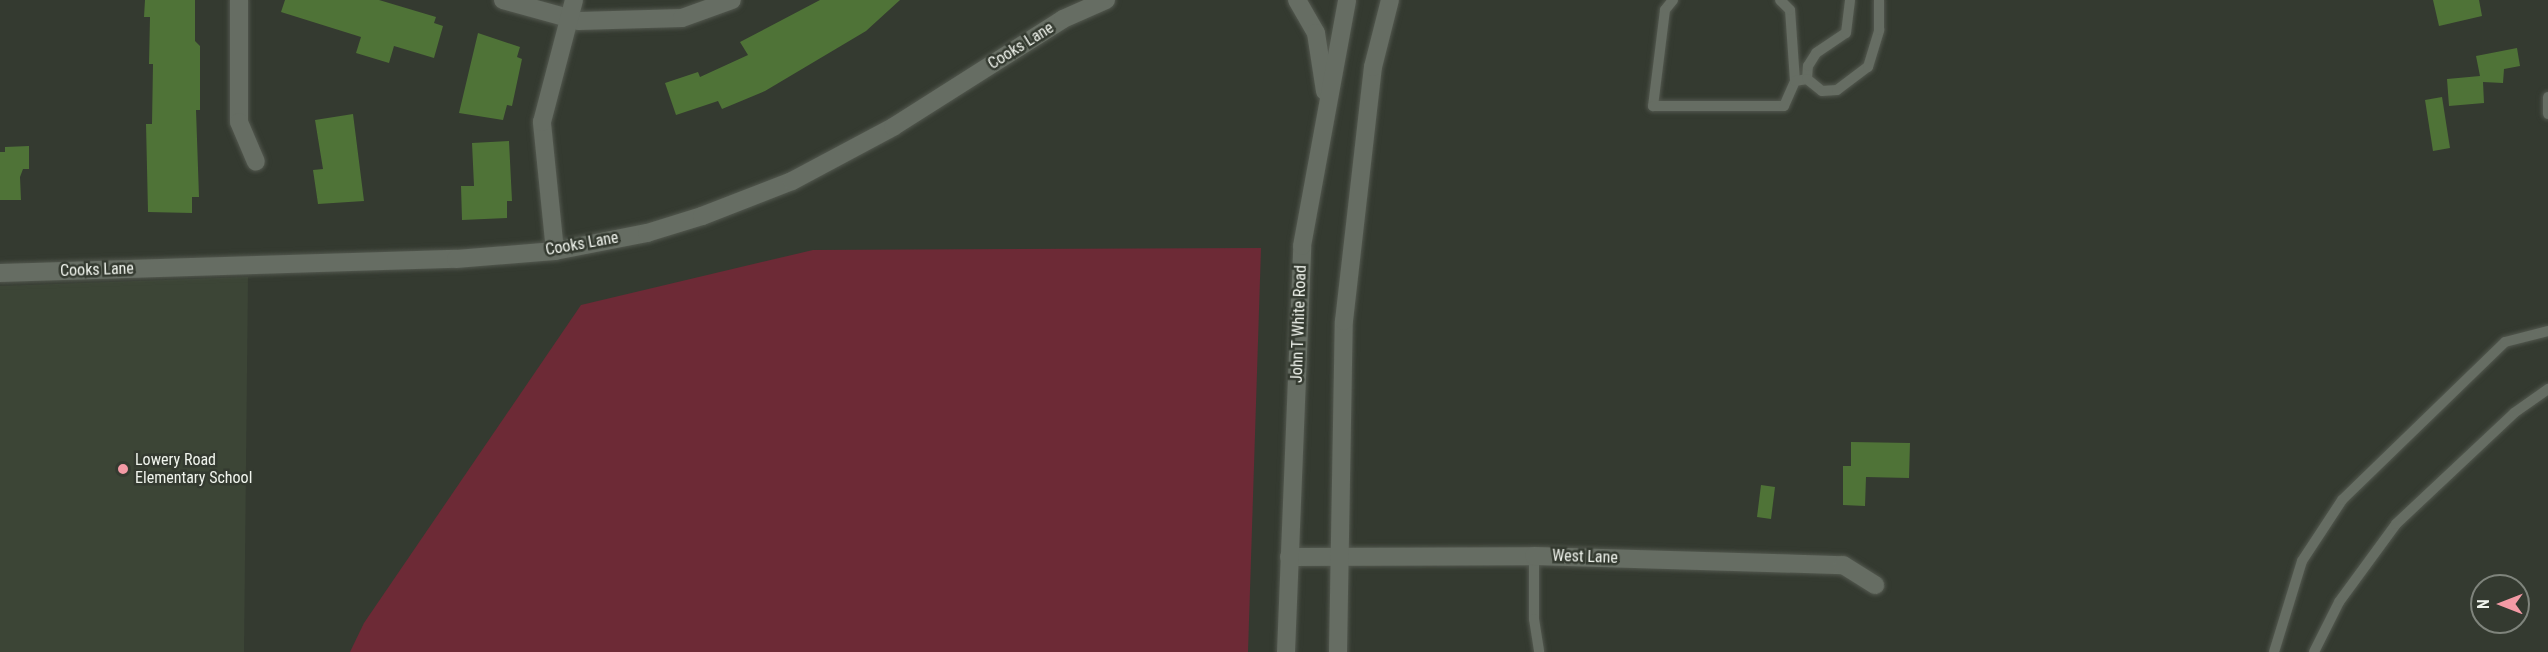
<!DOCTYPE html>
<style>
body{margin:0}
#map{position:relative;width:2548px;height:652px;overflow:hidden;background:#343a30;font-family:"Roboto Condensed",sans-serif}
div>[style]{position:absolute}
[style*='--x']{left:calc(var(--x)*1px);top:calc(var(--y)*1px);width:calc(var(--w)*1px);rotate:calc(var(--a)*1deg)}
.built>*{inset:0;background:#3c4536}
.green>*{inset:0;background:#6d2a36}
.building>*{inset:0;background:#4f7337}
.roads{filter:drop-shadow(0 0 2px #53584f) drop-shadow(0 0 2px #53584f)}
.lane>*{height:10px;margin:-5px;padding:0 5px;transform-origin:5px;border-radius:5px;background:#666d63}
.street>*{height:18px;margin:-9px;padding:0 9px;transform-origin:9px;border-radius:9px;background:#666d63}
.secondary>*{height:18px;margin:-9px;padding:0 9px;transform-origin:9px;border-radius:9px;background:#666d63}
.dots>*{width:16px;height:16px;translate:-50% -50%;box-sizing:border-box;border:3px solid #343a30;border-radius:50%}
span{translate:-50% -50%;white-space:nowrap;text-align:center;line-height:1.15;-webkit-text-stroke:5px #343a30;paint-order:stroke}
.street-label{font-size:16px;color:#f0f4ed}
.poi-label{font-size:16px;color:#f0f4ed}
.left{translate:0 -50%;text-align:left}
.north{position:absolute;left:2470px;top:574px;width:60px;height:60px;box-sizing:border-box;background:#343a30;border:2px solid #7f847c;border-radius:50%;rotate:270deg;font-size:16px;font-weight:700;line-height:24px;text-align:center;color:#f0f4ed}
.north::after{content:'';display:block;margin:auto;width:21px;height:27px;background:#f49aa5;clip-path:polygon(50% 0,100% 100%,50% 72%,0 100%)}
</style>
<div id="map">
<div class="built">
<i style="clip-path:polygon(248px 277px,244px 652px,0 652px,0 286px)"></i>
</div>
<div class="green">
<i style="clip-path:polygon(1261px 248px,1248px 652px,350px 652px,364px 623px,581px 305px,813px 250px)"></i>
</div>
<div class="building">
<i style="clip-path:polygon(145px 0,195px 0,195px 41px,200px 46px,200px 110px,196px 110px,199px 197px,192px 197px,192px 213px,148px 212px,146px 124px,152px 124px,153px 64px,149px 64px,150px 17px,144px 17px)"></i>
<i style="clip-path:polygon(285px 0,379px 0,436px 17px,434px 23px,443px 26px,434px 58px,394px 46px,389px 63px,356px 53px,361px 37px,281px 12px)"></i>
<i style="clip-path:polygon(820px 0,900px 0,866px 31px,765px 91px,722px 109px,718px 101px,676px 115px,665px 83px,698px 72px,700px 77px,748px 55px,740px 42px)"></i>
<i style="clip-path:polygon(2433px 0,2479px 0,2482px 16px,2439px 26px)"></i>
<i style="clip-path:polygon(478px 33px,520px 47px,517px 57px,522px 59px,512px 106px,507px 105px,503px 120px,459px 113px)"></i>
<i style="clip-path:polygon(2517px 48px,2520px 66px,2504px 69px,2503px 83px,2483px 82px,2484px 103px,2449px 106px,2447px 79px,2480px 76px,2476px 56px)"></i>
<i style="clip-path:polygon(2442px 97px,2450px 148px,2433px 151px,2425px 100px)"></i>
<i style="clip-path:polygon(353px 114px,364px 201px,318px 204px,313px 170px,323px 169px,315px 120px)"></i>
<i style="clip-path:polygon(509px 141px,512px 201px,507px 201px,507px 218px,462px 220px,461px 186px,474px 186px,472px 143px)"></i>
<i style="clip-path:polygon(29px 146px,29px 169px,23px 169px,20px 177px,21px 200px,0 200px,0 152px,5px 152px,5px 147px)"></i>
<i style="clip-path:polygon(1851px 442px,1910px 443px,1909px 478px,1866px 477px,1865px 506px,1843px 505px,1843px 466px,1851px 466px)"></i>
<i style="clip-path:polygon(1761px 485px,1775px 487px,1771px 519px,1757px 517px)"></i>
</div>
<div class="roads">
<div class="lane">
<i style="--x:1673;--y:0;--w:13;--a:129"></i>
<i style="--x:1665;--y:10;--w:97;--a:97.1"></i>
<i style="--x:1653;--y:106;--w:131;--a:0"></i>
<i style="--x:1784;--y:106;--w:27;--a:-66"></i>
<i style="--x:1795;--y:81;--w:71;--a:-94"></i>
<i style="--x:1790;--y:10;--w:14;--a:-135"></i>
<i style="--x:1807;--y:79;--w:13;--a:-86"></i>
<i style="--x:1808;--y:66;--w:15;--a:-58"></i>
<i style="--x:1816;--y:53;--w:36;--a:-34"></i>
<i style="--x:1846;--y:33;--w:33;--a:-83"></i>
<i style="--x:1795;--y:81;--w:12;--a:-9"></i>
<i style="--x:1807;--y:79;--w:19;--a:39"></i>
<i style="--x:1822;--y:91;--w:15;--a:-4"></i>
<i style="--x:1837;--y:90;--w:39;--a:-37"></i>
<i style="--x:1868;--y:67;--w:39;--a:-73"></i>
<i style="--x:1879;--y:30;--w:30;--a:-90"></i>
<i style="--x:2548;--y:97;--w:17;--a:90"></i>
<i style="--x:1534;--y:556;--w:63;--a:90"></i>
<i style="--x:1534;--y:619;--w:33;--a:81"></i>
<i style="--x:2274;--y:652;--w:95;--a:-72.9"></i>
<i style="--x:2302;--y:561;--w:73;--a:-56.7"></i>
<i style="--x:2342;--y:500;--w:227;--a:-44.1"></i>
<i style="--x:2505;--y:342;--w:44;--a:-14.3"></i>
<i style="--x:2314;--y:652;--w:56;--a:-63.4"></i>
<i style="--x:2339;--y:602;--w:97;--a:-53.8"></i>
<i style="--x:2396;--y:524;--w:162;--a:-43.2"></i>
<i style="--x:2514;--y:413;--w:42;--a:-35.2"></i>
</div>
<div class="street">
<i style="--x:239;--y:0;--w:122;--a:90"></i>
<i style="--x:239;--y:122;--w:43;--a:67"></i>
<i style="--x:503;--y:0;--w:79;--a:15.4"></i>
<i style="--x:579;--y:21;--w:103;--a:-1.7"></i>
<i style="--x:682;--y:18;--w:53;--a:-19.8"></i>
<i style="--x:555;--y:251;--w:130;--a:-95.8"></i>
<i style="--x:542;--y:122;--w:126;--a:-75.3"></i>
<i style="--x:1289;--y:557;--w:245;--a:-0.2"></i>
<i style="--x:1534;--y:556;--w:309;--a:1.7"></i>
<i style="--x:1843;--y:565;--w:38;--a:32"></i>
</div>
<div class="secondary">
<i style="--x:1297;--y:0;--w:38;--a:60"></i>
<i style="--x:1316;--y:33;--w:59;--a:81.2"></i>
<i style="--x:0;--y:273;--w:456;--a:-1.8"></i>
<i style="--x:456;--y:259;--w:99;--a:-4.6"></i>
<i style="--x:555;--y:251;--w:94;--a:-11.1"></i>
<i style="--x:647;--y:233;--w:58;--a:-17.2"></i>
<i style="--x:702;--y:216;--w:97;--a:-21.3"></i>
<i style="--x:792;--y:181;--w:115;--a:-28.1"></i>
<i style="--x:893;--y:127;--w:201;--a:-32.4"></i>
<i style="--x:1063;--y:19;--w:47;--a:-23.8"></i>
<i style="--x:1286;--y:652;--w:406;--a:-87.7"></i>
<i style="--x:1302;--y:246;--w:250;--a:-79.6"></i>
<i style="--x:1338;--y:652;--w:331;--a:-89"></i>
<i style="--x:1344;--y:321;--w:256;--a:-83.5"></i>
<i style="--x:1373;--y:67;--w:69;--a:-75.8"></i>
</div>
</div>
<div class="dots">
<i style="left:123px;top:469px;background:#f49aa5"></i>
</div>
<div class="street-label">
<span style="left:1021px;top:46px;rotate:-32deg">Cooks Lane</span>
<span style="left:582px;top:244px;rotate:-10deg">Cooks Lane</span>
<span style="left:97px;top:270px;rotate:-2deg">Cooks Lane</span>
<span style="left:1299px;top:324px;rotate:-88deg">John T White Road</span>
<span style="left:1585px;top:557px;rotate:2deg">West Lane</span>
</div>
<div class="poi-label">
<span class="left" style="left:135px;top:469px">Lowery Road<br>Elementary School</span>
</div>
<div class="north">N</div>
</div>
